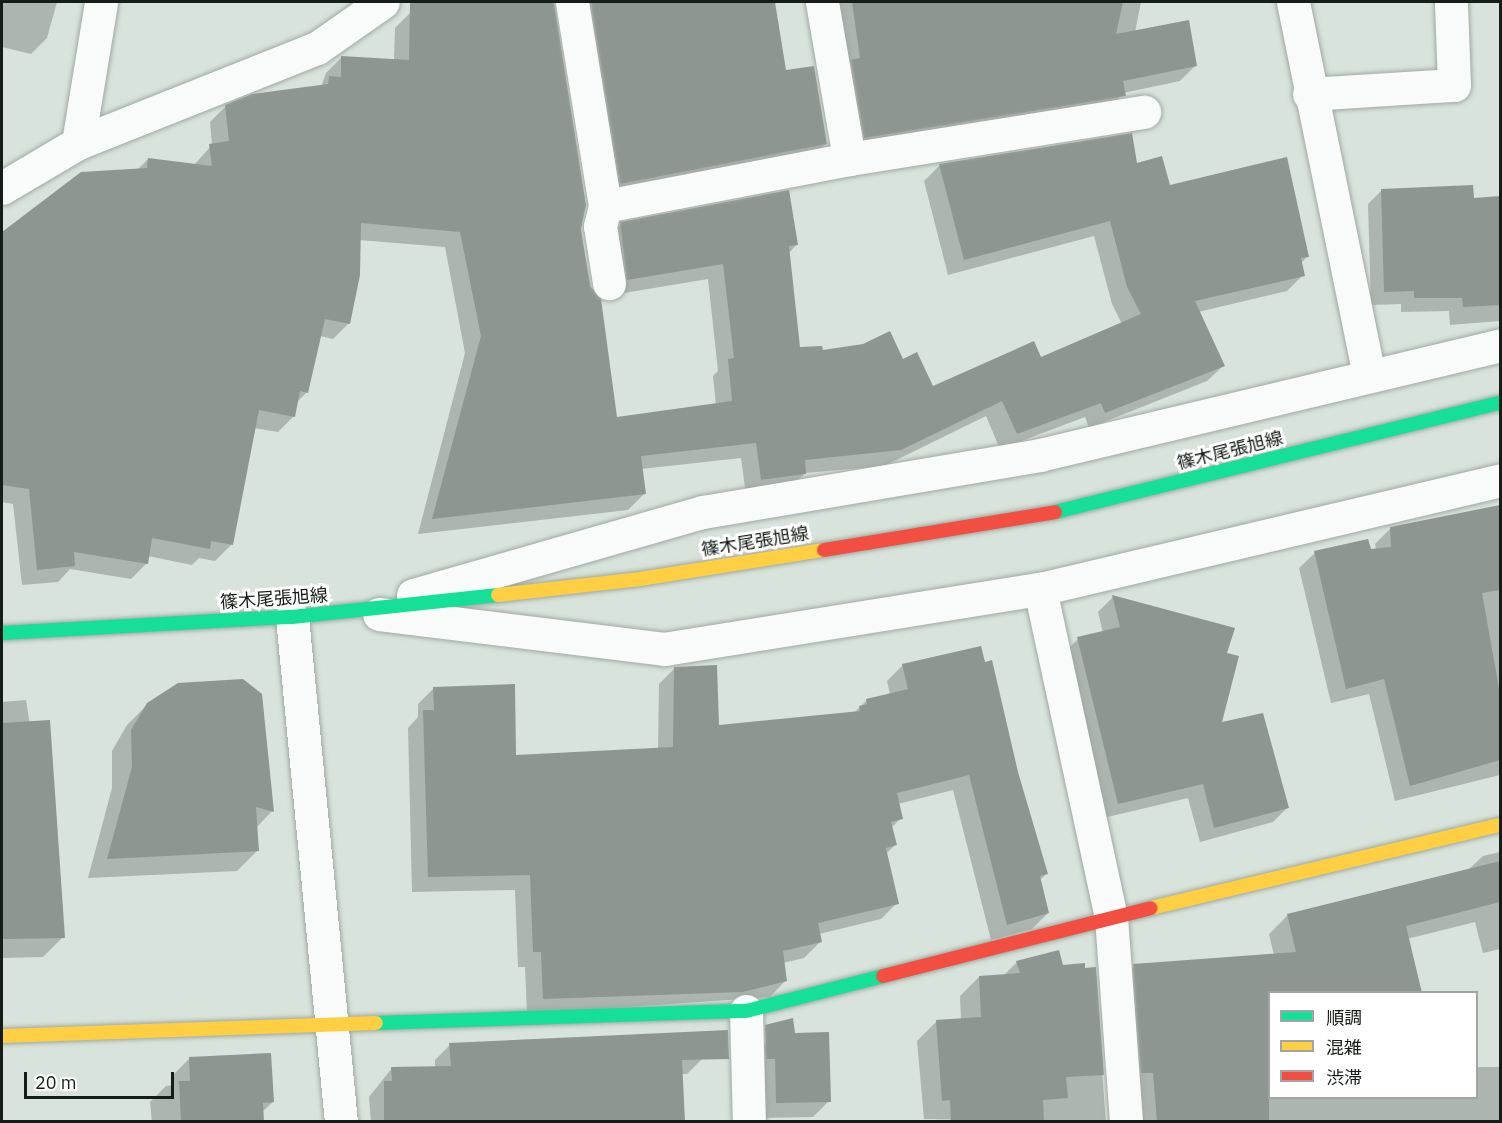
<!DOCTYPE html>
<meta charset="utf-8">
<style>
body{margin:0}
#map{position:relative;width:1502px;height:1123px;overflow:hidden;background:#d7e3db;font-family:"IBM Plex Sans","Noto Sans JP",sans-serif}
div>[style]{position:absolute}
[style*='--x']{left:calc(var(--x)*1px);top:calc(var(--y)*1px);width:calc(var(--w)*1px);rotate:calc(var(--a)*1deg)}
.shadow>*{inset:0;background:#0003}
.building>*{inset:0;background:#8d9690}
.roads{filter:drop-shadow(0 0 2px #9fa9a2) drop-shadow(0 0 2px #9fa9a2)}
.street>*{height:33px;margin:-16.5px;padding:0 16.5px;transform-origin:16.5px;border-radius:16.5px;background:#f9fbfa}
.fast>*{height:14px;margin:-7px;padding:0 7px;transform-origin:7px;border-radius:7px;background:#16e098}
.slow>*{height:14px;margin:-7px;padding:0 7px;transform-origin:7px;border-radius:7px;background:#ffcf43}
.jam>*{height:14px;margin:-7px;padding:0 7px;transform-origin:7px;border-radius:7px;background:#f24e42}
span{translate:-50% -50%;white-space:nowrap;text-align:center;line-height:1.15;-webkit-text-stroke:6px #fff;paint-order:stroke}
.street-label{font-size:18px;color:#141d17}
.frame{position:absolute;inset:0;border:3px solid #141d17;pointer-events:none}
.legend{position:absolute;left:1268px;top:991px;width:210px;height:108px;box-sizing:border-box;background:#fff;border:2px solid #a1a5a2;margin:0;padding:8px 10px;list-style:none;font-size:18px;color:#141d17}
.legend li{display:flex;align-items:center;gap:12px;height:30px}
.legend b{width:30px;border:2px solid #a1a5a2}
.scale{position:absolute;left:24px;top:1072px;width:150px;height:27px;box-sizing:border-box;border:3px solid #141d17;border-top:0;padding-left:8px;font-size:18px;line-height:21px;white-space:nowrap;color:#141d17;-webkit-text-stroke:4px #fff;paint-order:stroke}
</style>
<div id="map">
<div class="shadow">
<i style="clip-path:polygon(2px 2px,57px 2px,47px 38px,31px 54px,2px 47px)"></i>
<i style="clip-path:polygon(421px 2px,553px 2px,580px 229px,616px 418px,716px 405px,713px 376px,718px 371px,708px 279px,612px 295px,605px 239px,621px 224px,797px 244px,789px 253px,799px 349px,903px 361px,933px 388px,1040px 359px,1122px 324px,1112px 304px,1094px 236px,948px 275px,924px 181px,940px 165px,1136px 165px,1169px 187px,1308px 256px,1300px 264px,1303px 275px,1287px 291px,1198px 312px,1223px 366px,1207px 381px,1089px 428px,1085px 417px,1000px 449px,986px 416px,884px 466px,805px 473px,789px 489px,746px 495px,741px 458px,641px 469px,644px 494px,628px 510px,418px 534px,465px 353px,445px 247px,359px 240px,349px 323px,333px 339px,320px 336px,306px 393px,296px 403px,294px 416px,278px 432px,254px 428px,231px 545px,215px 561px,199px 558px,192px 565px,148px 556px,147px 563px,131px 579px,70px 569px,58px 582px,22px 585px,13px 504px,2px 502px,2px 235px,76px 176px,137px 170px,148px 159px,194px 165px,212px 145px,210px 122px,226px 106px,321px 87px,326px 73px,342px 57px,394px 60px,395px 28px)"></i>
<i style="clip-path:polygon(564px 2px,774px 2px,784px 72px,826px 144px,810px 159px,605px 199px)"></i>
<i style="clip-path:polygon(835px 2px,974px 2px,1013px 15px,1016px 2px,1141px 2px,1135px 32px,1196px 65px,1180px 81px,1123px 93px,1108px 111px,849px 153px)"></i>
<i style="clip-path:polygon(1382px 190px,1473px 200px,1500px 198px,1500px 321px,1450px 325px,1449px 311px,1401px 312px,1401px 304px,1371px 305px,1368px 204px)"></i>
<i style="clip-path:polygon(1500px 507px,1500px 775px,1395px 801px,1369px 694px,1331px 703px,1299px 568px,1315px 553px,1376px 550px,1375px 544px,1391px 528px)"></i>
<i style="clip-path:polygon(1113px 597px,1225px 654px,1220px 724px,1288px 807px,1273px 822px,1200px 842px,1188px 798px,1103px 818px,1063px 654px,1078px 639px,1103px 633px,1098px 612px)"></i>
<i style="clip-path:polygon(903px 665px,1017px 773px,1047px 873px,1039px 881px,1048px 913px,1032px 929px,991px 940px,953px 790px,898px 804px,901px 818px,891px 828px,895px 845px,886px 854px,897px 903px,881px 919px,819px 934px,820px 942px,804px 958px,783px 963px,786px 980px,770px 997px,527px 1014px,525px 967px,518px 967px,515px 890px,412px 892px,408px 728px,418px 717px,418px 704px,434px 688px,514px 757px,658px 750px,659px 684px,675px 668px,718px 727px,853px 714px,867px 700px,890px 695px,887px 681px)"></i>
<i style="clip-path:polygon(26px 700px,63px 937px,43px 957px,2px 958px,2px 702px)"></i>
<i style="clip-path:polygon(148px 704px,272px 811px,256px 828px,257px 851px,237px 871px,88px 878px,112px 788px,112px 751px,127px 725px)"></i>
<i style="clip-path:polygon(1500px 852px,1500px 949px,1483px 953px,1475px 922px,1407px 939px,1270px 992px,1270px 1098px,1476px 1098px,1476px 1067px,1500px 1067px,1500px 1122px,1125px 1122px,1115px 985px,1134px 966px,1274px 955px,1269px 934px,1288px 915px,1468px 870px,1483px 856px)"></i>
<i style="clip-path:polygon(1017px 962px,1094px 969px,1106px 1122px,924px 1119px,917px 1041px,936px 1022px,961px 1020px,960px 996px,979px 977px,1004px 975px)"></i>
<i style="clip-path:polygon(775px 1034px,829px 1101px,813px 1117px,761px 1118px,759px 1050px)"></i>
<i style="clip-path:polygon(450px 1045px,702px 1059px,687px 1074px,681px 1074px,683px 1122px,371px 1122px,369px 1097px,392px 1068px,435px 1068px,435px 1060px)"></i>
<i style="clip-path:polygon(190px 1058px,273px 1102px,262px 1112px,263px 1122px,152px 1122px,150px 1102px,166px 1086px,174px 1085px,174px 1074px)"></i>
</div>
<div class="building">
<i style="clip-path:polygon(410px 2px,554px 2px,586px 205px,581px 229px,590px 286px,601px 299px,617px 417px,732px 401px,728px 359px,734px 358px,723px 264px,627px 280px,620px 222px,789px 190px,798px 245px,789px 246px,800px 347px,822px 346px,823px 350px,863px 344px,890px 331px,903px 359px,917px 352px,933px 386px,1034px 341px,1041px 357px,1141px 314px,1127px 287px,1110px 221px,964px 260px,939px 164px,1132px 133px,1137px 163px,1162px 156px,1170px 185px,1287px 157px,1309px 257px,1301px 258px,1305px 276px,1195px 301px,1225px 366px,1105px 413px,1101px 403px,1017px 434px,1002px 401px,901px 450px,805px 460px,806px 474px,761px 480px,756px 443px,641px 456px,646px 494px,432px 519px,481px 336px,460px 232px,361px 223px,360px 275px,350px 324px,325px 319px,308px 393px,300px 391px,295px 417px,259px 410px,233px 545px,211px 541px,210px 549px,152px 538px,148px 564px,74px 552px,75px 566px,37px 570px,29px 489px,2px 485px,2px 232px,81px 172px,147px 168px,148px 158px,212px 166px,209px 144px,229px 141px,225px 105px,252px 94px,328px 84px,329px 76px,341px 77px,341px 56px,409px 60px)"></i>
<i style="clip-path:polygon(591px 2px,775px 2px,786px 70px,814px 66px,827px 144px,620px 184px)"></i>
<i style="clip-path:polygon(852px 2px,1123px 2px,1116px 34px,1189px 20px,1197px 66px,1123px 81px,1126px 96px,864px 138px,851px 60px,860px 58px)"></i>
<i style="clip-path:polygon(1473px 185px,1474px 198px,1500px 196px,1500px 305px,1463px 307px,1462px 298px,1414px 298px,1414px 291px,1384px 292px,1381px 189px)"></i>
<i style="clip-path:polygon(1500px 505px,1500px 590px,1482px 593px,1500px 694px,1500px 760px,1410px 786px,1384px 679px,1346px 689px,1314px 551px,1368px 539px,1371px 549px,1391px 547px,1390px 527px)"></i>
<i style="clip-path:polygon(1112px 595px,1235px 628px,1227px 653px,1239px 656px,1222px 722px,1263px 713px,1289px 808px,1214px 828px,1203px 784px,1118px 804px,1077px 637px,1120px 627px)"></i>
<i style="clip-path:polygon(981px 646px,985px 662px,992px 660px,1018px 772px,1048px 874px,1040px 876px,1049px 913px,1007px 925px,969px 775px,897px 793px,903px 819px,891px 822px,897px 845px,886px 848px,899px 904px,818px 923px,822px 942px,783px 951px,787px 981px,743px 992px,543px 999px,541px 952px,533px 952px,530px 875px,428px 877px,423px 710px,434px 710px,433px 687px,515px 684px,516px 755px,673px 747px,674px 667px,717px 665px,719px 725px,860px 711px,859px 706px,867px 704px,866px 699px,908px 689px,902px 664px)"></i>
<i style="clip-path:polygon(243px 679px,262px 694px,274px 812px,256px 807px,259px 851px,107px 859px,132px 767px,131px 730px,147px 703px,178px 683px)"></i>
<i style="clip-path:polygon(50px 720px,65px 938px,2px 939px,2px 723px)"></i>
<i style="clip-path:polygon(1500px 861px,1500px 902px,1406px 926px,1422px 993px,1269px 993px,1269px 1122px,1157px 1122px,1153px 1073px,1141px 1073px,1133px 964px,1296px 952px,1287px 914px)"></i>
<i style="clip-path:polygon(1059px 950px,1063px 965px,1085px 963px,1085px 968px,1096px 967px,1104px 1075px,1066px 1077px,1068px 1098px,1043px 1100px,1044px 1122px,951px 1122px,950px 1100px,942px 1101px,936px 1020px,981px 1017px,979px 976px,1020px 973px,1016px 961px)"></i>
<i style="clip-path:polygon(793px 1018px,795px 1033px,829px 1032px,831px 1102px,776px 1103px,775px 1059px,766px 1059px,765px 1025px)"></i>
<i style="clip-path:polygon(728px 1030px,729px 1059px,682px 1060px,685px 1122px,384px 1122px,384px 1081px,392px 1081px,391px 1067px,451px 1066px,449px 1043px)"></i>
<i style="clip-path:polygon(271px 1053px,274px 1102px,263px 1103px,264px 1122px,181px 1122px,179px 1081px,190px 1081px,189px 1057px)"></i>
</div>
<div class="roads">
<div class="street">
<i style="--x:572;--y:2;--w:207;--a:80.8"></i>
<i style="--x:605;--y:206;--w:21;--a:104"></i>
<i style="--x:600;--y:226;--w:58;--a:81"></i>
<i style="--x:822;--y:2;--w:159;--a:80.2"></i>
<i style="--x:1293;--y:2;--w:381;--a:78.5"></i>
<i style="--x:1309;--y:94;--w:145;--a:-3.6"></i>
<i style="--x:1454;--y:85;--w:83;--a:-92.1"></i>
<i style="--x:78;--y:143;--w:143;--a:-80.7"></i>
<i style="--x:2;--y:188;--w:88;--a:-30.6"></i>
<i style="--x:78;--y:143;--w:257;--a:-21.7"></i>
<i style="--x:317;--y:48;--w:80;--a:-34.9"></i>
<i style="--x:605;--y:206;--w:248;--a:-10.9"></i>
<i style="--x:849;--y:159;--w:299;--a:-9.1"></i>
<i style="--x:1040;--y:589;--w:336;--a:77.8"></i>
<i style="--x:1111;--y:917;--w:206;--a:85.8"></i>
<i style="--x:413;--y:595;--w:302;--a:-16"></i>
<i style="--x:703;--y:512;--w:342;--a:-9.6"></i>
<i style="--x:1040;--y:455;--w:473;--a:-13.4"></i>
<i style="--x:379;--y:614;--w:287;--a:7"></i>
<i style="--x:664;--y:649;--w:381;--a:-9.1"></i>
<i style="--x:1040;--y:589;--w:473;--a:-13.3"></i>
<i style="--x:292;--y:617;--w:507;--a:84.46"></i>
<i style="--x:746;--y:1011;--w:111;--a:88.5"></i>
</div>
<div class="fast">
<i style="--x:1055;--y:512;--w:458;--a:-13.8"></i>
<i style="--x:2;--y:633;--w:290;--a:-3.2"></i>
<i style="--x:292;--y:617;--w:207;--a:-6.1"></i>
<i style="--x:376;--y:1023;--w:370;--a:-1.9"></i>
<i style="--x:746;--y:1011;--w:141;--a:-14.3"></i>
</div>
<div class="slow">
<i style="--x:498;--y:595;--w:143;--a:-6.4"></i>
<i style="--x:640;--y:579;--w:186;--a:-9"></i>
<i style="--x:1151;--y:908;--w:359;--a:-13.4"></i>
<i style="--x:2;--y:1036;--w:374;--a:-2"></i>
</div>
<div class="jam">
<i style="--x:824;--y:550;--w:234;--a:-9.3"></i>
<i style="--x:883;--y:976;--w:276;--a:-14.2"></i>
</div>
</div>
<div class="street-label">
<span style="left:1230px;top:451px;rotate:-14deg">篠木尾張旭線</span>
<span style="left:755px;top:542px;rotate:-9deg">篠木尾張旭線</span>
<span style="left:274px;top:599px;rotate:-4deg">篠木尾張旭線</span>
</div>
<div class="frame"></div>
<ul class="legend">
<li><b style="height:8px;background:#16e098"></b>順調</li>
<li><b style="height:8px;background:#ffcf43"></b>混雑</li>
<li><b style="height:8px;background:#f24e42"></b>渋滞</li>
</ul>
<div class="scale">20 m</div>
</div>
